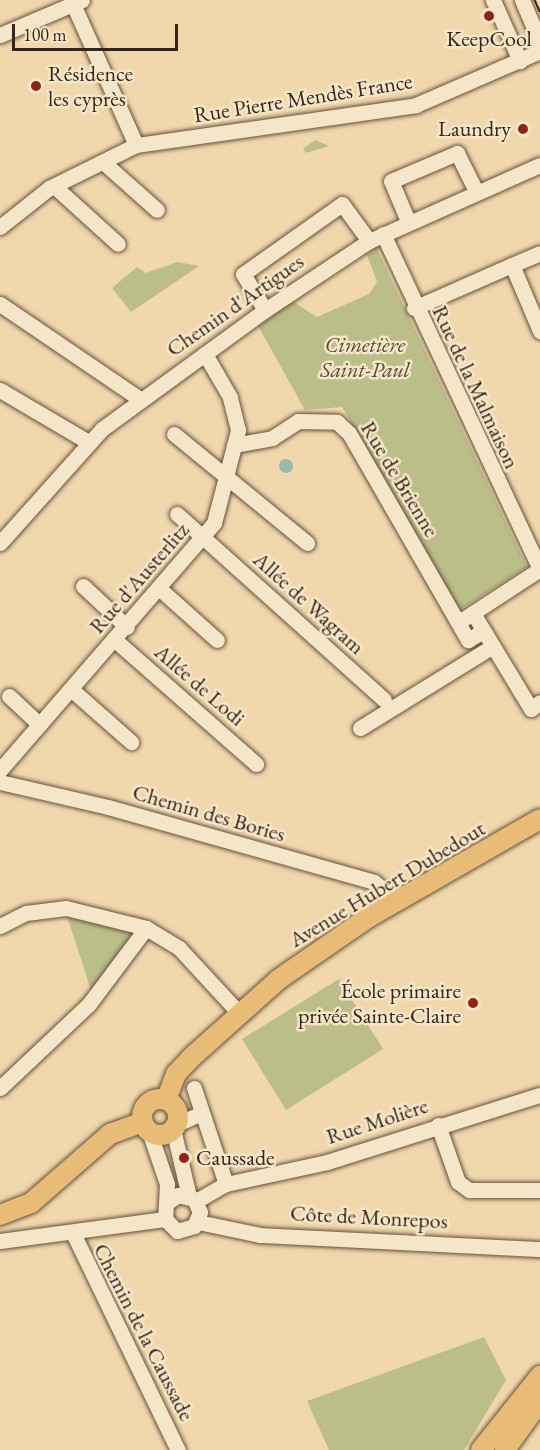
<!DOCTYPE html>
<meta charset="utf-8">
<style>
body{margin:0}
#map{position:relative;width:540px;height:1450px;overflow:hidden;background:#f1d8ac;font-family:"EB Garamond",serif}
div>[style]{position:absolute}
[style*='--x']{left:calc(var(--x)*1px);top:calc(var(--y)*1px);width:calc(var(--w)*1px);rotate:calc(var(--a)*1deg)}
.green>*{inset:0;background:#bbbe89}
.water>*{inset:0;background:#9bb9ab}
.round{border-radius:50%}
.roads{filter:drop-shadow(0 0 2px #65523e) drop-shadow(0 0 2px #65523e)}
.minor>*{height:15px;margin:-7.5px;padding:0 7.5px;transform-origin:7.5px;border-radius:7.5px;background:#f6e6c9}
.major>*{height:20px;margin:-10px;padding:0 10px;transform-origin:10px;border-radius:10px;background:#e8bc76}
.major>.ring{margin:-10px;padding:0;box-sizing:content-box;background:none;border:20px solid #e8bc76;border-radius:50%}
.tram>*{height:1.5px;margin:-0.75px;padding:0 0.75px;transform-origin:0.75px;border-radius:0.75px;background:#362519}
.dots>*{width:16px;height:16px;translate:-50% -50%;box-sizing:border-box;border:3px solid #f6e6c9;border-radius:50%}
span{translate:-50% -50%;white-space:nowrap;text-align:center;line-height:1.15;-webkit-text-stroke:5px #f6e6c9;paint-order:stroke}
.poi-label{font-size:22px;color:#362519}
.left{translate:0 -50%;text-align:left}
.right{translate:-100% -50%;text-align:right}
.street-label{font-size:22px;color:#362519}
.park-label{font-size:22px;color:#574b35;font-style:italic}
.scale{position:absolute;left:12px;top:24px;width:166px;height:27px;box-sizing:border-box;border:3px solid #362519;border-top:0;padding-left:8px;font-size:18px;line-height:21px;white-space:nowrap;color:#362519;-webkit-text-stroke:4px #f6e6c9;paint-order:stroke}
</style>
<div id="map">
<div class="green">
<i style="clip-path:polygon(315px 140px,329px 146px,306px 153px,303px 149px)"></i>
<i style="clip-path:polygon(376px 247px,527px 567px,458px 611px,342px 407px,305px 410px,258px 326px,292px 301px,317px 317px,369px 294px,377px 282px,367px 255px)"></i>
<i style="clip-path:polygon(177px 262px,199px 266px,131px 312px,112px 288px,137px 267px,146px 273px)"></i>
<i style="clip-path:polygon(67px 916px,136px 930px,91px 990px)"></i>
<i style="clip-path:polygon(339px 979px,383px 1049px,286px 1110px,242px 1039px)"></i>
<i style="clip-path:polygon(484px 1337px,506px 1380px,464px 1450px,329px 1450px,307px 1401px)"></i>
</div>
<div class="water">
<i class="round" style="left:279px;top:459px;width:14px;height:14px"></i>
</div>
<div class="roads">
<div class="minor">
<i style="--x:493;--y:0;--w:67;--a:66.1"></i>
<i style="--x:522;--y:0;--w:46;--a:66.8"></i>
<i style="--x:73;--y:4;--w:154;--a:65.9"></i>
<i style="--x:0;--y:35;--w:89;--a:-23.1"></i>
<i style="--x:103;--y:162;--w:72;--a:41.6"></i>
<i style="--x:54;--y:186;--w:86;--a:42.2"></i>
<i style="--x:408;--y:221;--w:43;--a:-113"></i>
<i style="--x:391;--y:181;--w:72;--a:-23"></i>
<i style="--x:457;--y:153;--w:42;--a:63.4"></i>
<i style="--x:0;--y:227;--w:63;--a:-38.5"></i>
<i style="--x:49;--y:188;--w:97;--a:-26.3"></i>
<i style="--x:136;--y:145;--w:283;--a:-8.1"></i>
<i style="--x:416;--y:105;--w:135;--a:-23.5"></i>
<i style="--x:383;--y:234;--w:370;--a:64.9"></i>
<i style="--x:512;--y:265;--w:30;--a:-23"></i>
<i style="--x:0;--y:304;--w:169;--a:34.2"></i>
<i style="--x:414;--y:308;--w:107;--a:-23.7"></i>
<i style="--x:512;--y:265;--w:72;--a:67"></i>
<i style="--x:265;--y:310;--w:42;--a:-121.4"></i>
<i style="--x:243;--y:274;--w:121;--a:-35.3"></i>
<i style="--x:342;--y:204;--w:46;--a:53.9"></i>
<i style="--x:0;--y:390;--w:104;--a:30.5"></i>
<i style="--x:174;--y:434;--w:172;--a:39.3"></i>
<i style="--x:234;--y:445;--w:39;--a:-10"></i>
<i style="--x:272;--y:438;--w:31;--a:-33"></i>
<i style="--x:298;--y:421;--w:39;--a:1"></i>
<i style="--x:337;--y:422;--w:16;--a:43"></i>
<i style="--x:349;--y:433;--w:239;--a:60.1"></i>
<i style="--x:468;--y:640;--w:17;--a:-31"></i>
<i style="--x:177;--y:514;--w:278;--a:41.9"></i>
<i style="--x:0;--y:543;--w:153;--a:-48.2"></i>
<i style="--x:102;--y:429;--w:202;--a:-36.1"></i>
<i style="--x:265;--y:310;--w:125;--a:-33.6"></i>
<i style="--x:369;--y:241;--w:187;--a:-24"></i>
<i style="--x:83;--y:586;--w:60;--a:43"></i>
<i style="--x:161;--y:590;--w:75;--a:41.8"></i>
<i style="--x:473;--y:613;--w:112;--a:58.9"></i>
<i style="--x:531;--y:709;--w:11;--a:-38"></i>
<i style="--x:465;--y:618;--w:86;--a:-33.1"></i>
<i style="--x:115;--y:640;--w:188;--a:41.3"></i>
<i style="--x:72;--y:690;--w:79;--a:41.4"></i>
<i style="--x:9;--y:696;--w:42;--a:43.1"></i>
<i style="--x:360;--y:728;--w:156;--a:-31.7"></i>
<i style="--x:0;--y:770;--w:327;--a:-49.1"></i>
<i style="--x:214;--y:523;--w:96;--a:-75.5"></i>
<i style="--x:238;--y:430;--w:34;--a:-104"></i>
<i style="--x:230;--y:397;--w:50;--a:-120.2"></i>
<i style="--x:0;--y:782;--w:111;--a:13"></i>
<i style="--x:108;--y:807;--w:276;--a:15.7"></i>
<i style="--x:374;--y:882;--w:30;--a:40"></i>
<i style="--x:0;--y:926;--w:29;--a:-27"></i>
<i style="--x:26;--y:913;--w:40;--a:-7.1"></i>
<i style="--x:66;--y:908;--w:82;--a:14"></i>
<i style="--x:146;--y:928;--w:39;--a:31"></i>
<i style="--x:179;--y:948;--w:90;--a:47.3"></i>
<i style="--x:0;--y:1088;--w:122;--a:-43.3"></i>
<i style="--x:89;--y:1004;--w:95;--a:-53.1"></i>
<i style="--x:194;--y:1088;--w:101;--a:71.6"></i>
<i style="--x:177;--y:1124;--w:27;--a:-24"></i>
<i style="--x:438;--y:1125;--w:60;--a:70.7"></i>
<i style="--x:458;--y:1182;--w:14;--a:36"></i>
<i style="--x:469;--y:1190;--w:71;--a:0"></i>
<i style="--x:173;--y:1129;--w:69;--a:76.6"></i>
<i style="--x:149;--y:1131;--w:56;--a:71.2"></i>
<i style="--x:167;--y:1184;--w:35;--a:93"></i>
<i style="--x:165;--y:1219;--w:17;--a:45"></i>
<i style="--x:177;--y:1231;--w:18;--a:-16"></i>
<i style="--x:194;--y:1226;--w:15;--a:-67"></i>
<i style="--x:200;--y:1212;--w:14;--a:-115"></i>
<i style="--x:194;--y:1199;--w:16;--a:-166"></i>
<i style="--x:178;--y:1195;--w:12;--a:145"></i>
<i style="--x:196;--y:1201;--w:34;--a:-30"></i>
<i style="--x:226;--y:1184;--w:103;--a:-12.3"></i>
<i style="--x:327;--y:1162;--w:223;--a:-17.5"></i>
<i style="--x:198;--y:1222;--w:63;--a:11.8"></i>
<i style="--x:260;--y:1235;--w:280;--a:2.9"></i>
<i style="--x:73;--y:1233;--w:241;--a:64.2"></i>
<i style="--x:0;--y:1241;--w:166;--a:-7.6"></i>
</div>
<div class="major">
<i class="ring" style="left:142px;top:1099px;width:16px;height:16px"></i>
<i style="--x:166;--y:1100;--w:28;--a:-69"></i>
<i style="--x:176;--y:1074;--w:25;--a:-47"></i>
<i style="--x:193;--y:1056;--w:115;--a:-41.8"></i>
<i style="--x:279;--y:979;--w:109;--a:-34.6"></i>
<i style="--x:369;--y:917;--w:197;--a:-29.8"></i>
<i style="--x:0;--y:1215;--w:33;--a:-21"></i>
<i style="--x:31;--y:1203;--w:105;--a:-41.1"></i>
<i style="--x:110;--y:1134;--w:35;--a:-20"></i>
<i style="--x:481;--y:1450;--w:95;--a:-51.4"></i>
<i style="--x:505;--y:1450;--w:60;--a:-54.5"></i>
</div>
</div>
<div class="tram">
<i style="--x:535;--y:0;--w:12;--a:66"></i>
</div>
<div class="dots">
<i style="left:489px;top:16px;background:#8f2418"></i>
<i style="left:36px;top:86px;background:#8f2418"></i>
<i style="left:523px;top:129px;background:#8f2418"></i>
<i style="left:473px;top:1003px;background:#8f2418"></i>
<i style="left:184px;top:1158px;background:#8f2418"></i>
</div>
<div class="poi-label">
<span style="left:489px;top:39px">KeepCool</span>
<span class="left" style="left:48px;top:86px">Résidence<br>les cyprès</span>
<span class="right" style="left:511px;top:129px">Laundry</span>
<span class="right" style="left:461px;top:1003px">École primaire<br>privée Sainte-Claire</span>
<span class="left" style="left:196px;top:1158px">Caussade</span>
</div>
<div class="street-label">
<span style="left:303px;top:98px;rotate:-9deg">Rue Pierre Mendès France</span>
<span style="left:235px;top:305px;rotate:-35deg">Chemin d'Artigues</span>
<span style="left:476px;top:387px;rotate:65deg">Rue de la Malmaison</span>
<span style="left:400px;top:479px;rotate:59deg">Rue de Brienne</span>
<span style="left:139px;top:578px;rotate:-49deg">Rue d'Austerlitz</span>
<span style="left:309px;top:603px;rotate:42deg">Allée de Wagram</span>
<span style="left:200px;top:685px;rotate:41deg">Allée de Lodi</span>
<span style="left:209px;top:813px;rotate:16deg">Chemin des Bories</span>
<span style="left:387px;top:884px;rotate:-31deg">Avenue Hubert Dubedout</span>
<span style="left:377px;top:1121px;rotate:-18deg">Rue Molière</span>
<span style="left:369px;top:1217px;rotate:3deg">Côte de Monrepos</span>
<span style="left:144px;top:1332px;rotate:63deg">Chemin de la Caussade</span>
</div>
<div class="park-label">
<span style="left:365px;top:357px">Cimetière<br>Saint-Paul</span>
</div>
<div class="scale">100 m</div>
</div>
